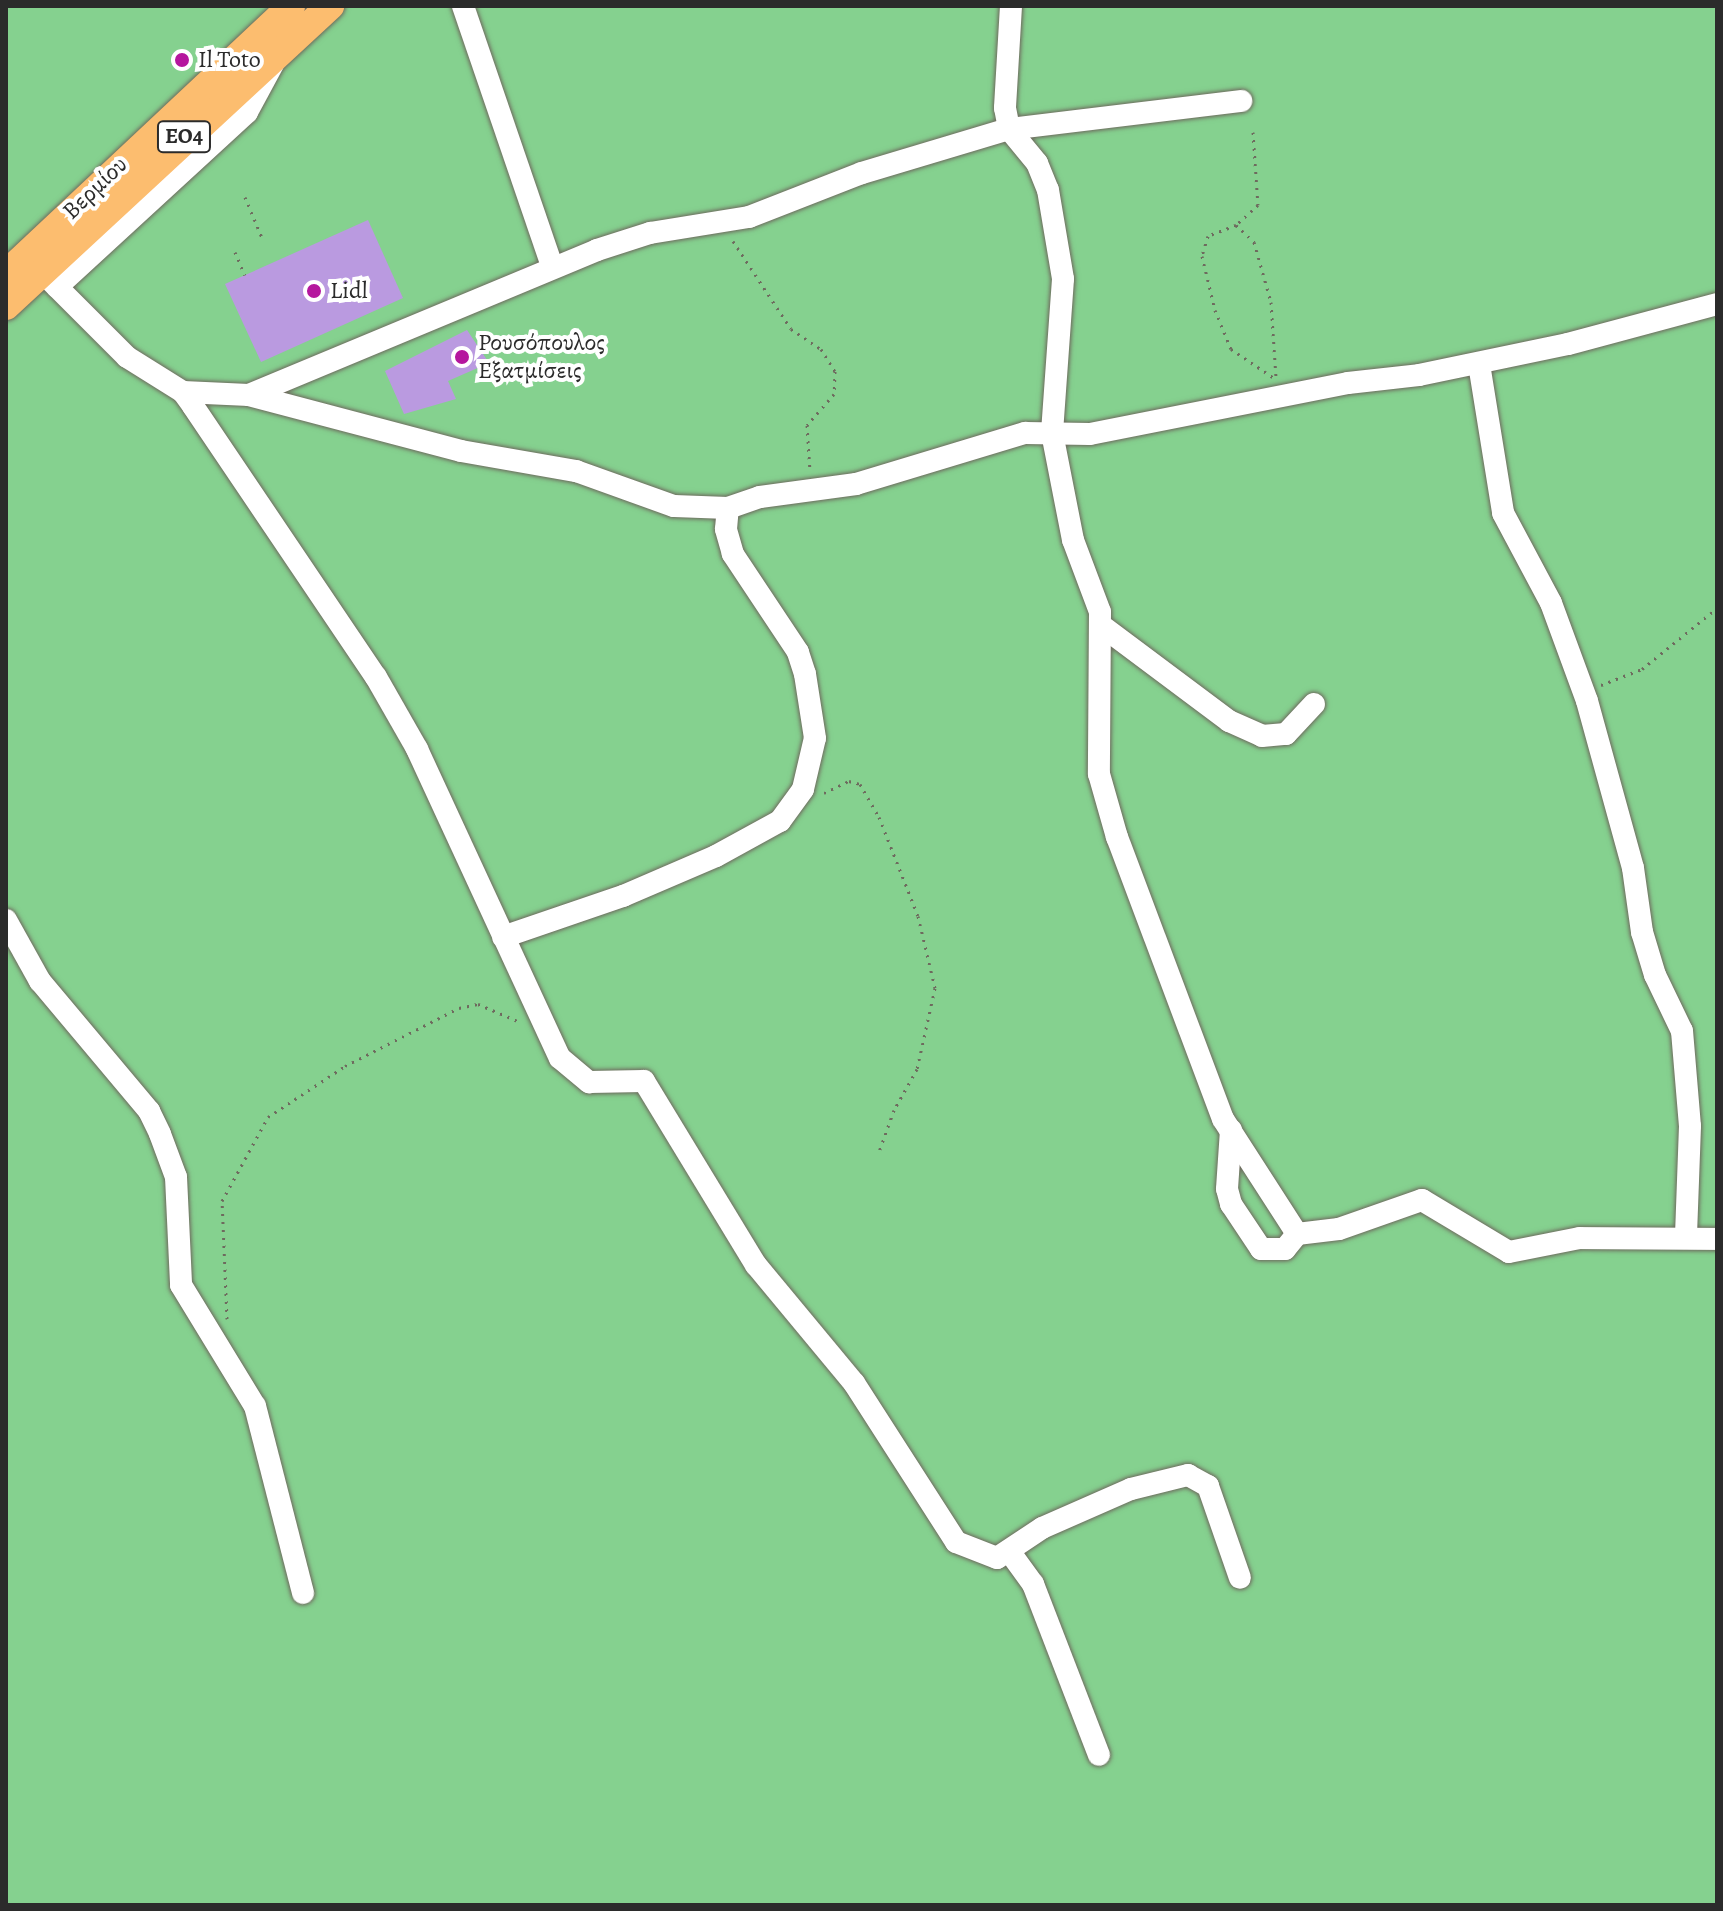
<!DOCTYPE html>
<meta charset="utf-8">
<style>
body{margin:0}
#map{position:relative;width:1723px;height:1911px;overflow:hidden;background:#eae0bd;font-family:Alegreya,serif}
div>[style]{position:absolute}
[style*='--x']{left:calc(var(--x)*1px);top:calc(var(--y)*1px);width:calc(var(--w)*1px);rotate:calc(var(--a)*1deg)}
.green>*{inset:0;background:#85d18f}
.building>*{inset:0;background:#ba9ae0}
.path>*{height:3px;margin-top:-1.5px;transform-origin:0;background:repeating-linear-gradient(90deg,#6e6a5e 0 2px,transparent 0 8px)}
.roads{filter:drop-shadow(0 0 2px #6e6a5e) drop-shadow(0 0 2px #6e6a5e)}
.minor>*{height:22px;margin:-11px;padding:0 11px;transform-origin:11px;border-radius:11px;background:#fff}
.major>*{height:28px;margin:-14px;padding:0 14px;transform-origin:14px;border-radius:14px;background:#fcbd6f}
.dots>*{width:22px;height:22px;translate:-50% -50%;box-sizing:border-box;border:4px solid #fff;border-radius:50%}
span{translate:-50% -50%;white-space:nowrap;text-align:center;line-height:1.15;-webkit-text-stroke:8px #fff;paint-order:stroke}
.shield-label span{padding:2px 6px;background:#fff;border:2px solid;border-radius:6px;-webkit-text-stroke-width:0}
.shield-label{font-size:22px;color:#2b2b2b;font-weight:700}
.poi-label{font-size:24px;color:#2b2b2b}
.left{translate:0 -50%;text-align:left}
.street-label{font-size:24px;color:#2b2b2b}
.frame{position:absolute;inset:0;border:8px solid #2b2b2b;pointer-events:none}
</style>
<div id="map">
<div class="green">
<i style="clip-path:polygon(6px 6px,1717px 6px,1717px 1905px,6px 1905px)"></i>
</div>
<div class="building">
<i style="clip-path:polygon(368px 220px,403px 298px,261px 362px,225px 284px)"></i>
<i style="clip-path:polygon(467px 330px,489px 363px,448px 381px,456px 399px,404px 414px,385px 371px)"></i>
</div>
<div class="path">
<i style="--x:1253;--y:132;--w:73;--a:86.1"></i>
<i style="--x:1258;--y:205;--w:30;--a:138"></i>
<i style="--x:1236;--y:225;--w:30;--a:159"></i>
<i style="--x:1208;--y:236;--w:21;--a:107"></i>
<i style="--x:1202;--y:256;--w:56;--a:76.5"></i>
<i style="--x:1215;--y:310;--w:42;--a:67.7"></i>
<i style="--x:1231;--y:349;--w:52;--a:34"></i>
<i style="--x:245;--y:197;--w:47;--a:67.3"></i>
<i style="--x:1236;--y:225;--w:25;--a:43"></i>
<i style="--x:1254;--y:242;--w:62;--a:74.2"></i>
<i style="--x:1271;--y:302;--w:76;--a:86.2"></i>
<i style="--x:733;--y:241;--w:105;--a:56.6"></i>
<i style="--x:791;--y:329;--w:36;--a:34"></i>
<i style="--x:821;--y:349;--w:26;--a:58"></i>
<i style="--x:835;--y:371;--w:23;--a:92"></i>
<i style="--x:834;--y:394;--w:41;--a:131.1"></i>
<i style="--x:807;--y:425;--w:47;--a:86.3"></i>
<i style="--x:235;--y:252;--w:25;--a:67"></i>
<i style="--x:1601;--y:685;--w:44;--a:-21.3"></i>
<i style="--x:1642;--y:669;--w:97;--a:-39.1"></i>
<i style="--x:824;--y:793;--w:28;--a:-26"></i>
<i style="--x:849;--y:781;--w:11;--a:15"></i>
<i style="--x:860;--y:784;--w:38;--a:60"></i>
<i style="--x:879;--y:817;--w:106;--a:68.5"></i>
<i style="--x:918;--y:916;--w:74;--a:76.7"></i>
<i style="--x:935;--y:988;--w:83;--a:102.5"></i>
<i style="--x:917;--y:1069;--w:47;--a:119.3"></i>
<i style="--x:894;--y:1110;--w:45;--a:109.7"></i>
<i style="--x:227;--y:1319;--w:118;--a:-92.4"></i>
<i style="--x:222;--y:1201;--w:96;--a:-61.3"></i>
<i style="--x:268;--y:1117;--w:92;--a:-33.5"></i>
<i style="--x:345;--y:1066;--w:128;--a:-27"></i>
<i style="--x:459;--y:1008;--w:19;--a:-12"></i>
<i style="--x:478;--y:1004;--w:46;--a:23.2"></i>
</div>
<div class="roads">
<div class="minor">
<i style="--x:463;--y:6;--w:275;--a:71.1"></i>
<i style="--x:1011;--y:6;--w:102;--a:93.4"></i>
<i style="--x:1005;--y:108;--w:21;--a:79"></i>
<i style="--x:1009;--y:129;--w:44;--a:50.5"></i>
<i style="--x:1037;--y:163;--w:29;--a:68"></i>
<i style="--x:1048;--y:190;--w:90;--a:80.4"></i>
<i style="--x:1063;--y:279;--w:154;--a:94.1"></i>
<i style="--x:1052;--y:433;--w:109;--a:78.9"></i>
<i style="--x:1073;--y:540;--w:77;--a:69.4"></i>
<i style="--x:1100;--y:612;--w:162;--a:90.4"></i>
<i style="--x:1099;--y:774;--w:66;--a:74.1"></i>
<i style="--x:1117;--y:837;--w:301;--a:69.4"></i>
<i style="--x:1223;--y:1119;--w:137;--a:57.2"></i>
<i style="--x:1297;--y:1234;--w:42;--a:-6.8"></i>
<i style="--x:1339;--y:1229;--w:88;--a:-19.3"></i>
<i style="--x:1422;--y:1200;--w:101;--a:30.9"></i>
<i style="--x:1509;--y:1252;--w:72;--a:-11.2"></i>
<i style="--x:1580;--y:1238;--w:137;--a:0.4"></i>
<i style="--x:32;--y:262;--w:134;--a:45"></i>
<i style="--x:127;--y:357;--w:66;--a:32"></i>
<i style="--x:183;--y:392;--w:17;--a:54"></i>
<i style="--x:193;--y:406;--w:327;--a:56"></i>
<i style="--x:376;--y:677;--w:83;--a:60.3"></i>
<i style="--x:417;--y:749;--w:340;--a:65.2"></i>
<i style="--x:560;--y:1058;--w:38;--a:40"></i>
<i style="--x:589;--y:1082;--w:55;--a:-1"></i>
<i style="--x:644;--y:1081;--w:215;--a:58.7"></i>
<i style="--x:756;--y:1265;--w:153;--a:50.3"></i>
<i style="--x:854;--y:1383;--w:189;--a:57.3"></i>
<i style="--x:956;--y:1542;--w:44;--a:21.3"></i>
<i style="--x:997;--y:1558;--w:54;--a:-33.7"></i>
<i style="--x:1042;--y:1528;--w:97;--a:-23.7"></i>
<i style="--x:1131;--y:1489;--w:59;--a:-13.8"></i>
<i style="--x:1188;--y:1475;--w:23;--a:29"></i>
<i style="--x:1208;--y:1486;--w:97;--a:70.8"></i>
<i style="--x:57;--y:287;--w:258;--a:-42.6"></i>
<i style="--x:247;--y:112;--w:57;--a:-61.6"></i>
<i style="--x:1479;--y:364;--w:151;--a:80.8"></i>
<i style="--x:1503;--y:513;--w:102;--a:61.9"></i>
<i style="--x:1551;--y:603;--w:104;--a:69.8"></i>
<i style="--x:1587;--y:701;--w:173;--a:74.6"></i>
<i style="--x:1633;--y:868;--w:65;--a:82"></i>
<i style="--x:1642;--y:932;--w:45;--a:73.2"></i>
<i style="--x:1655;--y:975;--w:62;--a:64.3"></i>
<i style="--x:1682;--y:1031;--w:95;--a:85.2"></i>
<i style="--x:1690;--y:1126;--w:110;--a:92.1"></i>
<i style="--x:183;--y:392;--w:66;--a:2.6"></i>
<i style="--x:249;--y:395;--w:377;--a:-22.6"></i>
<i style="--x:597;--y:250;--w:56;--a:-17.8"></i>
<i style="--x:650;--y:233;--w:100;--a:-9.2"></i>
<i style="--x:749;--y:217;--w:121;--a:-21.3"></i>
<i style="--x:862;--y:173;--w:153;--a:-16.7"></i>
<i style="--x:1009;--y:129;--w:234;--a:-6.9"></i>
<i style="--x:249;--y:395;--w:219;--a:14.8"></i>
<i style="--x:461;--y:451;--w:117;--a:9.9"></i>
<i style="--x:576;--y:471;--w:104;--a:19.7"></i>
<i style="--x:674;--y:506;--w:54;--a:2.1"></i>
<i style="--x:728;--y:508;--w:34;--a:-19"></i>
<i style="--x:760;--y:497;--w:97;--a:-7.7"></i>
<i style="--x:856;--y:484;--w:177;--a:-16.8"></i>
<i style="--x:1025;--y:433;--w:65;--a:0.9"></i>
<i style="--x:1090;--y:434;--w:263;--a:-11.2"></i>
<i style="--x:1348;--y:383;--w:71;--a:-6.4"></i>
<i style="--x:1419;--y:375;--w:152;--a:-11.8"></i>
<i style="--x:1568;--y:344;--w:154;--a:-15"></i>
<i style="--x:1102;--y:626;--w:159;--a:36.8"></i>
<i style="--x:1229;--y:721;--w:36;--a:24"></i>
<i style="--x:1262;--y:736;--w:24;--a:-5"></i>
<i style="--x:1286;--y:734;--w:41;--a:-47"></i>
<i style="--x:6;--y:920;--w:70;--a:60.9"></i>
<i style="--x:40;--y:981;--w:170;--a:50"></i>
<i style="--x:149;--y:1111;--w:25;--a:64"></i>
<i style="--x:160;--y:1134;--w:46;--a:69.6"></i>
<i style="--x:176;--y:1177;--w:108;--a:87.3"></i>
<i style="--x:181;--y:1285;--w:142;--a:58.6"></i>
<i style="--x:255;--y:1406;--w:193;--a:75.6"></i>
<i style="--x:503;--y:937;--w:127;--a:-18.9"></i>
<i style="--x:623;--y:896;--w:101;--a:-23.3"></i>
<i style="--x:716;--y:856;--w:73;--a:-28.7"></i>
<i style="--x:780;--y:821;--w:39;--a:-54"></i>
<i style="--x:803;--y:789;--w:52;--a:-76.8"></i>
<i style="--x:815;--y:738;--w:65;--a:-98.9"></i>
<i style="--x:805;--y:674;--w:23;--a:-108"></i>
<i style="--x:798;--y:652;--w:118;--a:-123.6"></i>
<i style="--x:733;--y:554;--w:26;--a:-106"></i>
<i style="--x:726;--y:529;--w:21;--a:-85"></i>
<i style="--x:1231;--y:1130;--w:59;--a:93.9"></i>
<i style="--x:1227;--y:1189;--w:16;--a:75"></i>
<i style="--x:1231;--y:1204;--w:54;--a:56.3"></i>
<i style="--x:1261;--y:1249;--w:24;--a:0"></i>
<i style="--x:1285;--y:1249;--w:19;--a:-51"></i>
<i style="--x:1009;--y:1551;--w:41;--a:54"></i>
<i style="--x:1033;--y:1584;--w:183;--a:68.9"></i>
</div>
<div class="major">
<i style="--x:6;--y:274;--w:391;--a:-43.2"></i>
<i style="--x:6;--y:306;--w:442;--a:-42.8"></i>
</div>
</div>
<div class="dots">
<i style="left:182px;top:60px;background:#b5179e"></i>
<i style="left:314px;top:291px;background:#b5179e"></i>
<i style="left:462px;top:357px;background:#b5179e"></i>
</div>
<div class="shield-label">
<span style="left:184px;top:137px">ΕΟ4</span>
</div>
<div class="poi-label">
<span class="left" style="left:198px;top:60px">Il Toto</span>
<span class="left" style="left:330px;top:291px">Lidl</span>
<span class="left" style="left:478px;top:357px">Ρουσόπουλος<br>Εξατμίσεις</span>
</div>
<div class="street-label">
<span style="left:95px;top:188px;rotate:-44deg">Βερμίου</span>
</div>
<div class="frame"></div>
</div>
